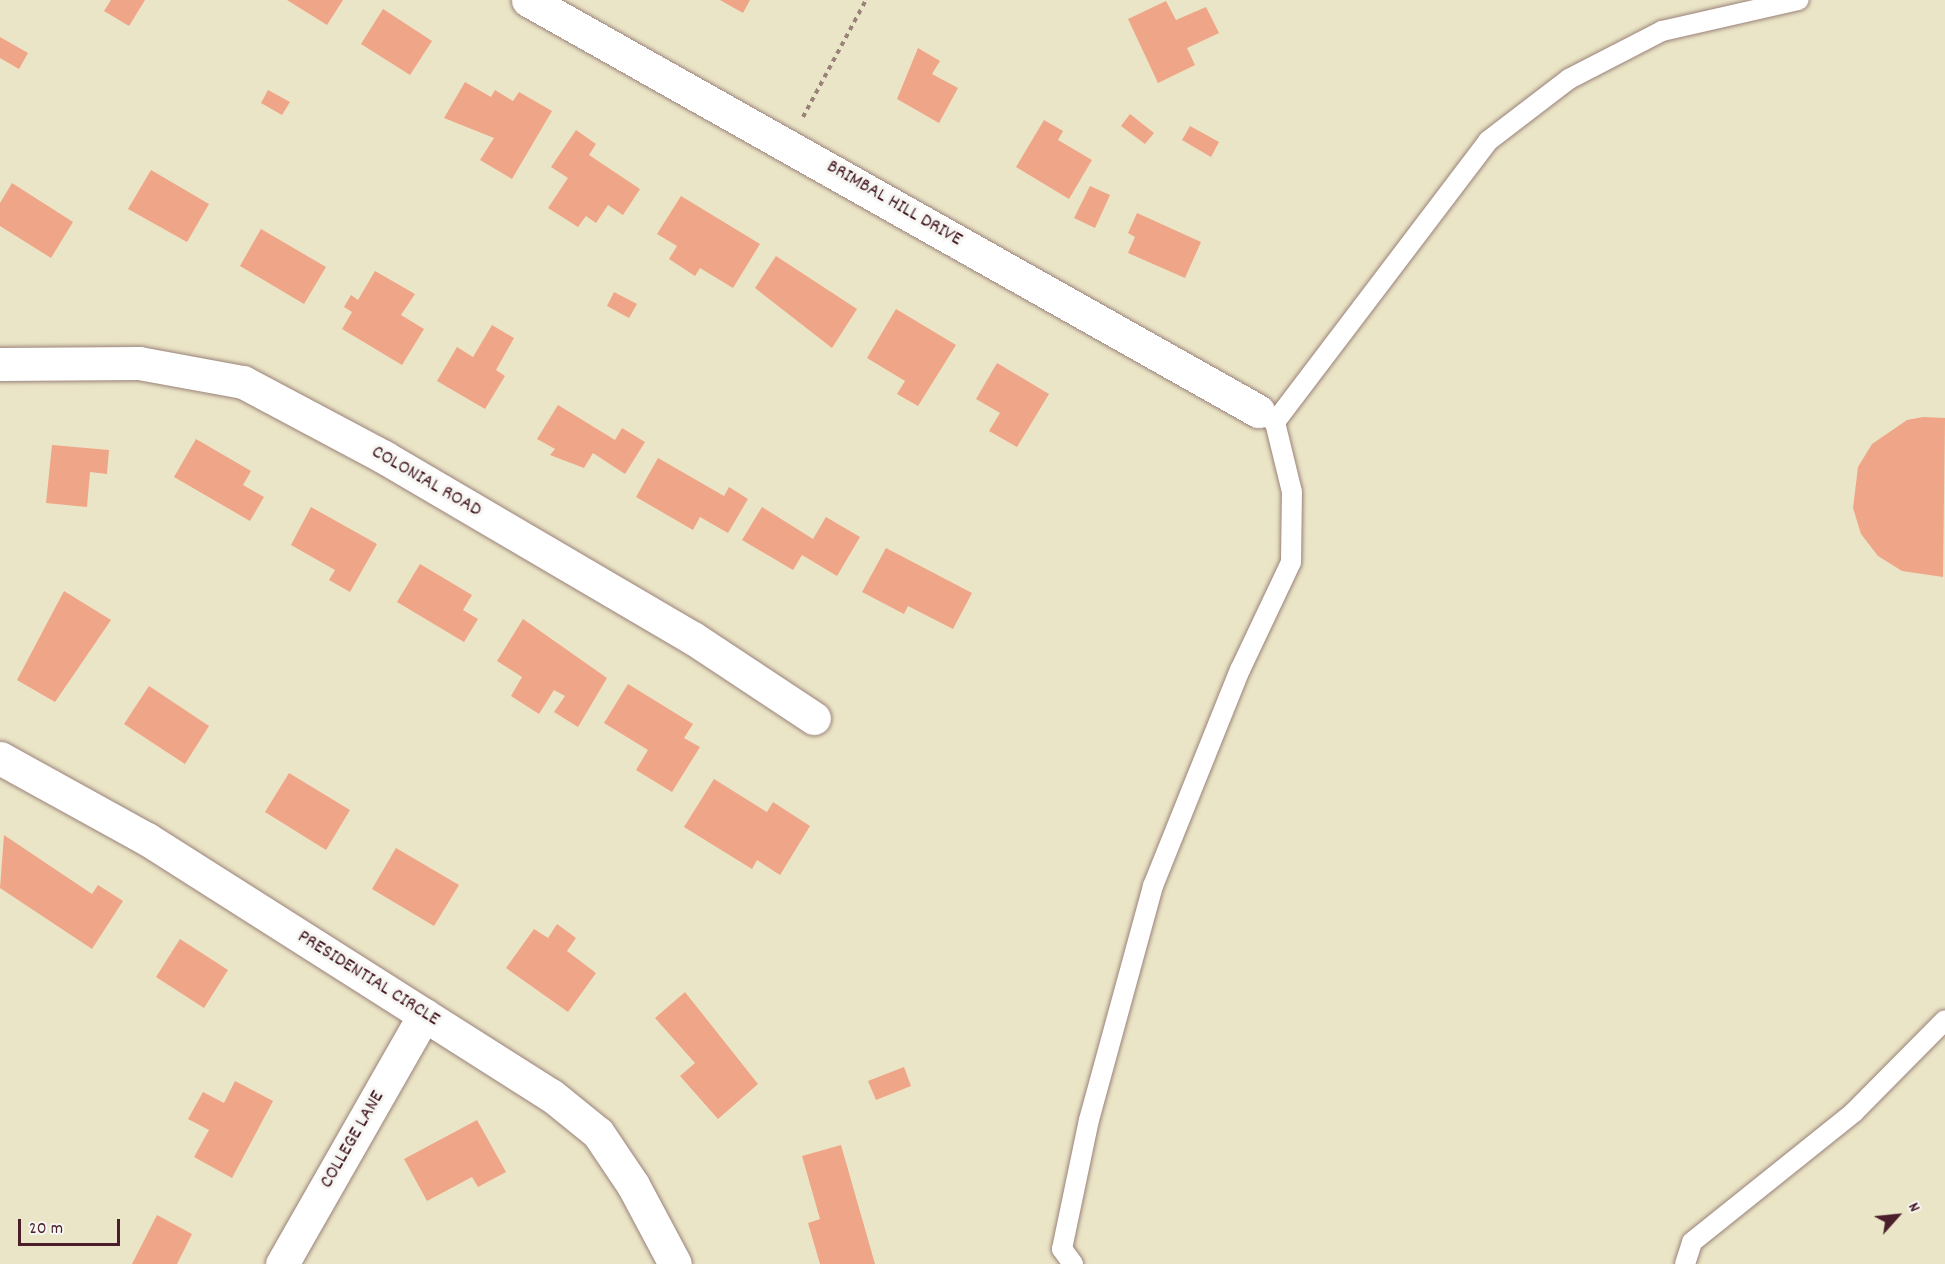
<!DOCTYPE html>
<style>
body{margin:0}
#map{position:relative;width:1945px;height:1264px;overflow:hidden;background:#ebe5c7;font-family:Dekko,sans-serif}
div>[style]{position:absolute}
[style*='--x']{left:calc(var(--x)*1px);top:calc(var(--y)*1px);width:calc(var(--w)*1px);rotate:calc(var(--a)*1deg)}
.building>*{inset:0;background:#efa587}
.path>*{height:4px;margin-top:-2px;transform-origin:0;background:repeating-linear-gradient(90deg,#9a8279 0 4.5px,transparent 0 9px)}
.roads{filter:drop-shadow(0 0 2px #9a8279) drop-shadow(0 0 2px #9a8279)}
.lane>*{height:20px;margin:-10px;padding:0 10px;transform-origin:10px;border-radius:10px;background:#fff}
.street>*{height:33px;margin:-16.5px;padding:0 16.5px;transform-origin:16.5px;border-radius:16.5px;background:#fff}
span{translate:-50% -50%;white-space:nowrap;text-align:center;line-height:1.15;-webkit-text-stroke:6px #f6f6f2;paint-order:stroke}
.street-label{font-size:20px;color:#4a1f2b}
.north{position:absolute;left:1867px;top:1186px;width:60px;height:60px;-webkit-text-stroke:4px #f6f6f2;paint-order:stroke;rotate:63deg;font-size:16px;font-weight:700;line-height:24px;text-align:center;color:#4a1f2b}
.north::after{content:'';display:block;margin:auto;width:21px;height:27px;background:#4a1f2b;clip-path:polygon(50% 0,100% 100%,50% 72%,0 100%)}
.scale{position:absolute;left:18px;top:1219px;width:102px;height:27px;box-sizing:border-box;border:3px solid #4a1f2b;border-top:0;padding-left:8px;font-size:18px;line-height:21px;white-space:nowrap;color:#4a1f2b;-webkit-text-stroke:4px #f6f6f2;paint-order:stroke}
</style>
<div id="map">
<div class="building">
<i style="clip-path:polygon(111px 0,145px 0,129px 26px,104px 11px)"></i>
<i style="clip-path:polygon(287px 0,343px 0,327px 25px)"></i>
<i style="clip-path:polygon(720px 0,750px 0,743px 13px)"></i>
<i style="clip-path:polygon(1166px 1px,1176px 20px,1206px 7px,1219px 33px,1187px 48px,1195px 65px,1158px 83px,1128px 19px)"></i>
<i style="clip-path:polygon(383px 9px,432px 41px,410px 75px,361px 44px)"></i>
<i style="clip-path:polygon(0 37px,28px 53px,19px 69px,0 58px)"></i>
<i style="clip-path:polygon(918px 48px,940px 61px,932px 74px,958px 88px,939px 123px,897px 99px)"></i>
<i style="clip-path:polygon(465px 82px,491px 97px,495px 90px,513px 101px,519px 92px,552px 111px,512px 179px,480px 160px,494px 138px,444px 118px)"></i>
<i style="clip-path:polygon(268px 90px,290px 102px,282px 115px,261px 103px)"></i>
<i style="clip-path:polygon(1130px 114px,1154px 133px,1145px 144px,1121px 126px)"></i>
<i style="clip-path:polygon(1044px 120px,1063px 131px,1058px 140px,1092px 160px,1069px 199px,1016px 167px)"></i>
<i style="clip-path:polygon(1190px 126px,1219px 142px,1211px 157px,1182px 140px)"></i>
<i style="clip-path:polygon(576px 130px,596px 144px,589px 155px,640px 189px,623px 215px,608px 205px,596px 223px,586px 216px,578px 227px,548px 208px,568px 178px,551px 167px)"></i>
<i style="clip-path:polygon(151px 170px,209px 204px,187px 242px,128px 209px)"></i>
<i style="clip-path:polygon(12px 183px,73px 222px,51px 258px,0 226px,0 203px)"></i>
<i style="clip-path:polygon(1090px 186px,1110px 195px,1095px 228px,1074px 218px)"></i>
<i style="clip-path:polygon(681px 196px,760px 244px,733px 288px,700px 268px,695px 276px,669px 259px,677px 246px,657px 234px)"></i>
<i style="clip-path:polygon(1137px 213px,1201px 242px,1185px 278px,1128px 253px,1135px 237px,1128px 233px)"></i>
<i style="clip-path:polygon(261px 229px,326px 267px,304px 304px,240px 266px)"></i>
<i style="clip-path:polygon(776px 256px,857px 309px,832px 348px,755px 288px)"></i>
<i style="clip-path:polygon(375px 271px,415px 294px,401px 315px,424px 329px,402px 365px,342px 329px,352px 312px,344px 307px,351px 295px,358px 300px)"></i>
<i style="clip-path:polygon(614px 292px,637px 304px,629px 318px,607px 306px)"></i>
<i style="clip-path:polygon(896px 309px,956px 345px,918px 406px,897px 394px,905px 381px,867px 358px)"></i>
<i style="clip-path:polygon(492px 325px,514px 338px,496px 370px,505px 376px,485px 409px,437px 381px,457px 347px,473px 357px)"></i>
<i style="clip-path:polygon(997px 363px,1049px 394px,1017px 447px,989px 431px,1000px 413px,976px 399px)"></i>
<i style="clip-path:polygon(558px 405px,615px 440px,622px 428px,645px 442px,625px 474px,593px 453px,584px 468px,550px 455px,555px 449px,537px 439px)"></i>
<i style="clip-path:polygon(1923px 417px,1945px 418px,1943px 577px,1902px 571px,1878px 556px,1861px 534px,1853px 508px,1858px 467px,1872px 444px,1907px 420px)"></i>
<i style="clip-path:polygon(196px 439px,251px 471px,243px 485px,264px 497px,250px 521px,174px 477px)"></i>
<i style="clip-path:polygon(52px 445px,109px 450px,107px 474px,90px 472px,87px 507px,46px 503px)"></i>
<i style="clip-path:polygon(658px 458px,724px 496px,729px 487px,748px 499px,728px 533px,700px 517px,693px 530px,636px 497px)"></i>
<i style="clip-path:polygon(311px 507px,377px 544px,350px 592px,329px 580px,335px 570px,291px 545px)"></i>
<i style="clip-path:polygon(762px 507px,813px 539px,826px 517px,860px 537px,837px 576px,802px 555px,793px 570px,742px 540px)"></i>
<i style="clip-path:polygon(886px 548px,972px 593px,953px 629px,908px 606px,904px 614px,862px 592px)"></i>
<i style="clip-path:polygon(420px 564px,472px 595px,463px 610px,478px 619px,464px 642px,397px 602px)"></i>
<i style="clip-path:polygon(64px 591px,111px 620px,55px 702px,17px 680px)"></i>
<i style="clip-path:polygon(523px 619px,607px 678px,578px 727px,554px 712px,565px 696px,554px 690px,539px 714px,511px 696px,522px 677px,497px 661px)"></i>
<i style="clip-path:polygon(628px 684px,693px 724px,684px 738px,700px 747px,672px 792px,636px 770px,648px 750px,604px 723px)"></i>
<i style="clip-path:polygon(149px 686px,209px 726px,185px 764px,124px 724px)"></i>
<i style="clip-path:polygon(289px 773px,350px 810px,326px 850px,265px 812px)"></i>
<i style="clip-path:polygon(714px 779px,767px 812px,773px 802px,810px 826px,780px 875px,757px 860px,752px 869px,684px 827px)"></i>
<i style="clip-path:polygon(4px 835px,92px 894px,98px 885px,123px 901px,92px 949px,0 888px)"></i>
<i style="clip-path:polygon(396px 848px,459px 885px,434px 926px,372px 889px)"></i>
<i style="clip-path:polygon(557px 924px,576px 938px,567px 951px,596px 973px,568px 1012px,506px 968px,534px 929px,548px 938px)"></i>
<i style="clip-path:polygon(180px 939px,228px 970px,204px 1008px,156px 977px)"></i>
<i style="clip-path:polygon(685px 992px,758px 1084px,718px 1119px,680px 1076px,695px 1063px,655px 1018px)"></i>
<i style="clip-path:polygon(904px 1067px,911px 1086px,876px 1100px,868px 1081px)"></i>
<i style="clip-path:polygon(235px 1081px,273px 1101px,232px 1178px,194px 1157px,209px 1130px,188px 1119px,203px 1092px,224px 1103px)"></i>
<i style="clip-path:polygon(477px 1120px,506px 1172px,478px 1187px,472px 1177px,427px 1201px,404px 1159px)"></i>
<i style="clip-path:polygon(841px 1145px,875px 1264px,820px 1264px,808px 1223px,820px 1219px,802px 1156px)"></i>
<i style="clip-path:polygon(157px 1215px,192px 1234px,177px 1264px,132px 1264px)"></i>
</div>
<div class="path">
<i style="--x:803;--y:117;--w:133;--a:-61.7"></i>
</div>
<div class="roads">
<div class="lane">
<i style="--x:1266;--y:416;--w:11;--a:34"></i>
<i style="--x:1275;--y:422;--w:353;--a:-52.8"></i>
<i style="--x:1488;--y:141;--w:102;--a:-37.4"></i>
<i style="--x:1569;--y:79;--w:105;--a:-27.3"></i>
<i style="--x:1662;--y:31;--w:140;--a:-12.8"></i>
<i style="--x:1073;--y:1264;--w:19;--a:-126"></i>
<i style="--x:1062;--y:1249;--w:132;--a:-78.2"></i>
<i style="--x:1089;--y:1120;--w:243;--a:-74.7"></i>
<i style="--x:1153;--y:886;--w:233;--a:-68.1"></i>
<i style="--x:1240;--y:670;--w:119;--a:-64.7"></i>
<i style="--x:1291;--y:562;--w:70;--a:-89.2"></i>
<i style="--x:1292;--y:492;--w:72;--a:-103.7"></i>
<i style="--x:1685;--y:1264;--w:23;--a:-72"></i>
<i style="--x:1692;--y:1242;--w:208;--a:-38.7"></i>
<i style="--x:1854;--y:1112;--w:129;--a:-45.3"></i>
</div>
<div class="street">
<i style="--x:528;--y:0;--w:838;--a:29.38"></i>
<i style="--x:0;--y:364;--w:139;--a:-0.4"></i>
<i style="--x:139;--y:363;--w:106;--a:10.4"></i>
<i style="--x:243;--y:382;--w:160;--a:28"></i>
<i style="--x:384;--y:457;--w:358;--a:30.4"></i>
<i style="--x:693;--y:638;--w:145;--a:33.5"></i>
<i style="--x:0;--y:758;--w:168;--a:28.9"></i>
<i style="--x:147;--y:839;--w:478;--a:32.4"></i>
<i style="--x:551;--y:1095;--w:60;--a:39"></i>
<i style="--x:598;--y:1133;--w:63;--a:56.1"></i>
<i style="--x:633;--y:1185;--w:89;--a:62"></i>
<i style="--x:282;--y:1264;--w:287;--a:-60.3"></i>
</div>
</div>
<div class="street-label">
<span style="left:894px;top:204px;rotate:30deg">BRIMBAL HILL DRIVE</span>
<span style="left:426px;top:482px;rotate:30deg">COLONIAL ROAD</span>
<span style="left:368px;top:979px;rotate:32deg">PRESIDENTIAL CIRCLE</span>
<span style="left:353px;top:1140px;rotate:-60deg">COLLEGE LANE</span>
</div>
<div class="north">N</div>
<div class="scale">20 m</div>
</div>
